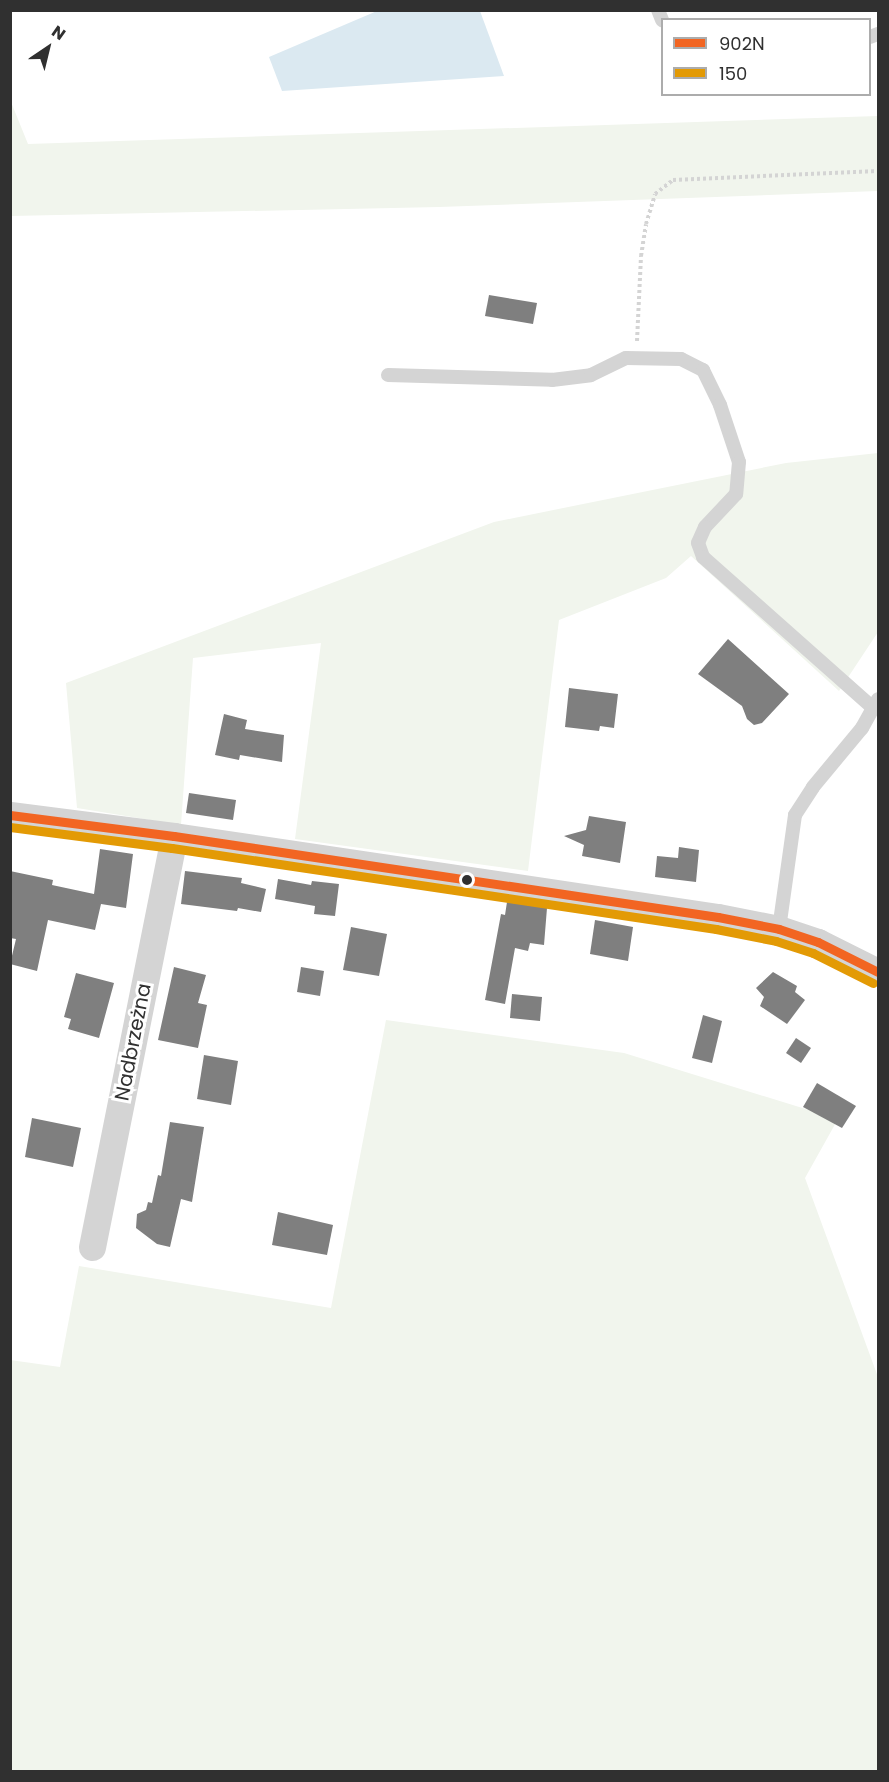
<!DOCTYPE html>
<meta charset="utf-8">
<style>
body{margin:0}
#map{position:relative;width:889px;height:1782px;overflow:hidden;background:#fff;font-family:Poppins,sans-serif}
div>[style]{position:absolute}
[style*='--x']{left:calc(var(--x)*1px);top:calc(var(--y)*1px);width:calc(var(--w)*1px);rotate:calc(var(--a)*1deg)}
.green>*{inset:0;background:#f1f5ed}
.water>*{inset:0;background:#dbe9f1}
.building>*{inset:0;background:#7f7f7f}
.path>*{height:4px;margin-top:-2px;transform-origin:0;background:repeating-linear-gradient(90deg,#d4d4d4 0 3px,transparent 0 6px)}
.service>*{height:14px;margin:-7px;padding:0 7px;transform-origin:7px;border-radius:7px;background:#d4d4d4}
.minor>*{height:27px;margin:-13.5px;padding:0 13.5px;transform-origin:13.5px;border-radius:13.5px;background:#d4d4d4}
.bus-1>*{height:9px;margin:-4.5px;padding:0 4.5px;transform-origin:4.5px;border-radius:4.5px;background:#f26522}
.bus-2>*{height:9px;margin:-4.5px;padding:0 4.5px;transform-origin:4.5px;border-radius:4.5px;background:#e39a05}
.dots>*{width:16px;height:16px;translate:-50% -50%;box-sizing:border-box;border:3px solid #fff;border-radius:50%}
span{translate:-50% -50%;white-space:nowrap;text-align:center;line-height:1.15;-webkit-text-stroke:6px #fff;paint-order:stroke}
.street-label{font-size:20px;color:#303030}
.frame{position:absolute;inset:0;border:12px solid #303030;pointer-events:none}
.legend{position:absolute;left:661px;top:18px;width:210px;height:78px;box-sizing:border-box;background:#fff;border:2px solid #acacac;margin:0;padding:8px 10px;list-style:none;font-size:18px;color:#303030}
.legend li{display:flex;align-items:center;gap:12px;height:30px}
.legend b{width:30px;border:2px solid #acacac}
.north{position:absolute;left:18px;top:18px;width:60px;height:60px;-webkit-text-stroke:4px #fff;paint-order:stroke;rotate:35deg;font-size:16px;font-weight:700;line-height:24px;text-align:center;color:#303030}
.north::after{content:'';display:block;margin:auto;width:21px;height:27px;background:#303030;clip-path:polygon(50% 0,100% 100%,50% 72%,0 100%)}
</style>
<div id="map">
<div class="green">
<i style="clip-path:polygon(11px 102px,28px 144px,878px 116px,878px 191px,439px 207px,11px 216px)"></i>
<i style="clip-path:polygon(878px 453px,878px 632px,839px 691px,691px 556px,666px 578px,559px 620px,528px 871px,295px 839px,321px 643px,193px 658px,181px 825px,77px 808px,66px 683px,494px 522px,786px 463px)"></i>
<i style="clip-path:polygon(386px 1020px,624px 1053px,838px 1119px,805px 1178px,878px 1377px,878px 1771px,11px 1771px,10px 1360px,60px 1367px,79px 1266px,331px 1308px)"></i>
</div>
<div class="water">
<i style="clip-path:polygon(377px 11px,480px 11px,504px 76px,282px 91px,269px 57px)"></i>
</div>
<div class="building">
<i style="clip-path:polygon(489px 295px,537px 303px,533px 324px,485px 316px)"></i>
<i style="clip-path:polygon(728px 639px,789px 694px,762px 723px,754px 725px,747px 719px,742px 706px,698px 674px)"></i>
<i style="clip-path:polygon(569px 688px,618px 694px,614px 728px,600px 726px,599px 731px,565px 727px)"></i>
<i style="clip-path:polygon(224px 714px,247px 720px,245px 729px,284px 735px,282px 762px,240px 755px,239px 760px,215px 755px)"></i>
<i style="clip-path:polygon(189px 793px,236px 800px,233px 820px,186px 813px)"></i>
<i style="clip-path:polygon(589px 816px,626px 822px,620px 863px,582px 856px,584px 845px,564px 836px,586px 830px)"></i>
<i style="clip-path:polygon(679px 847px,699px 850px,696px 882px,655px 877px,657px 856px,678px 858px)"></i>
<i style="clip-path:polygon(100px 849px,133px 854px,126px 908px,101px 904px,95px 930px,48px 920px,37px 971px,10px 964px,16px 939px,10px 938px,10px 871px,53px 880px,52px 885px,94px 894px)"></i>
<i style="clip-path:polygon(185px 871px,242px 878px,241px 883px,266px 889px,261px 912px,238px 908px,237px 911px,181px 904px)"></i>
<i style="clip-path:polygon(278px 879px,311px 885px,312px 881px,339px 884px,335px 916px,314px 914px,315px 906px,275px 899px)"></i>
<i style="clip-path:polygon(507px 902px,547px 908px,544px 945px,530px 943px,528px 951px,515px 948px,505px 1004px,485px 1000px,501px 914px,505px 915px)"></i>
<i style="clip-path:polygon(595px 920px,633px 927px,628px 961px,590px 954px)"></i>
<i style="clip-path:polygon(351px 927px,387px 934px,379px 976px,343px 970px)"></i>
<i style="clip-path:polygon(174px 967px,206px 975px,198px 1003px,207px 1005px,198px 1048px,158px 1040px)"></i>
<i style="clip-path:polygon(301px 967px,324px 971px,320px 996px,297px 992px)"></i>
<i style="clip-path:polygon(773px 972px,797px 986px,795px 992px,805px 1000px,787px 1024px,760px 1006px,764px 997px,756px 988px)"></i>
<i style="clip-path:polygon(76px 973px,114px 983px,99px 1038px,68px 1029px,71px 1019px,64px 1017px)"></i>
<i style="clip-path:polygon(512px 994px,542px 997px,540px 1021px,510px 1018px)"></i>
<i style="clip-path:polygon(703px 1015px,722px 1021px,712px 1063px,692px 1058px)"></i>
<i style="clip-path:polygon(796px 1038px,811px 1048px,801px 1063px,786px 1053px)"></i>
<i style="clip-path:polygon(204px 1055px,238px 1061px,231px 1105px,197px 1099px)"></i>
<i style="clip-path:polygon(817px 1083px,856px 1106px,842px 1128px,803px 1107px)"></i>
<i style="clip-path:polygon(32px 1118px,81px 1128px,73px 1167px,25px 1157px)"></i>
<i style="clip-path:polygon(170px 1122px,204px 1127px,192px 1202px,181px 1199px,170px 1247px,157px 1244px,136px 1228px,137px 1214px,146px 1210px,148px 1202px,152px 1203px,158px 1175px,161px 1176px)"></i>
<i style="clip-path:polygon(278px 1212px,333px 1225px,327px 1255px,272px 1245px)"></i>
</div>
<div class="path">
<i style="--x:637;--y:341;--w:85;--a:-87.3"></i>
<i style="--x:641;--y:256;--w:32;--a:-81"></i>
<i style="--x:646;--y:224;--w:31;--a:-73"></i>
<i style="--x:655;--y:194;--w:23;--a:-38"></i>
<i style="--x:673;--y:180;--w:205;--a:-2.5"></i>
</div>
<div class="service">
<i style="--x:658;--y:10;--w:11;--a:68"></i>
<i style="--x:870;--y:37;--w:9;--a:-21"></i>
<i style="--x:388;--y:375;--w:164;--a:1.7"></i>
<i style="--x:552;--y:380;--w:39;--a:-7"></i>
<i style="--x:591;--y:375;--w:39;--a:-26"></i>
<i style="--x:626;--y:358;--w:55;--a:1"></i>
<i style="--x:681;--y:359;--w:25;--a:27"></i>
<i style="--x:703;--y:370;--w:39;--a:64"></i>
<i style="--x:720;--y:405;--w:60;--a:71.6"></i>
<i style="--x:739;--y:462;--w:32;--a:95"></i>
<i style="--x:736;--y:494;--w:45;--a:133.2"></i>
<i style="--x:705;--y:527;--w:17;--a:114"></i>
<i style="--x:698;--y:543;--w:15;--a:70"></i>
<i style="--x:703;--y:557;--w:226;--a:41.6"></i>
<i style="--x:779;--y:929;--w:115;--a:-82"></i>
<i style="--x:795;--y:815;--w:33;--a:-57"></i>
<i style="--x:813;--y:787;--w:77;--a:-50.3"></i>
<i style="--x:862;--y:728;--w:33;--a:-61"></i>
</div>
<div class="minor">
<i style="--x:10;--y:815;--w:165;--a:7.3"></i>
<i style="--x:174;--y:836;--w:550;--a:8.47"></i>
<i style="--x:718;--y:917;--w:62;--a:11.1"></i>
<i style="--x:779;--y:929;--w:41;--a:18.4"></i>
<i style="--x:818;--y:942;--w:67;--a:26.6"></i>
<i style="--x:92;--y:1247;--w:419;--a:-78.7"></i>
</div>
<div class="bus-1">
<i style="--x:10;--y:815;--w:165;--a:7.3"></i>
<i style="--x:174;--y:836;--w:550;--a:8.47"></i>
<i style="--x:718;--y:917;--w:62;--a:11.1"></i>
<i style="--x:779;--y:929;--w:41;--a:18.4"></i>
<i style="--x:818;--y:942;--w:67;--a:26.6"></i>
</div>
<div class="bus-2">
<i style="--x:10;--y:827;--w:163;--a:7.4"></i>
<i style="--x:172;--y:848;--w:550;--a:8.47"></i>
<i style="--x:716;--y:929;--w:61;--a:11.3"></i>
<i style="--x:776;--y:941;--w:39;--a:18"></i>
<i style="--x:813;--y:953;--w:67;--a:26.6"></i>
</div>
<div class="dots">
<i style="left:467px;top:880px;background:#303030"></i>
</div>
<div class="street-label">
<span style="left:133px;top:1042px;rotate:-79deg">Nadbrzeżna</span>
</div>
<div class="frame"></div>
<ul class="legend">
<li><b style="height:8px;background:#f26522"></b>902N</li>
<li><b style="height:8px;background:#e39a05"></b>150</li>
</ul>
<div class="north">N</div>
</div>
